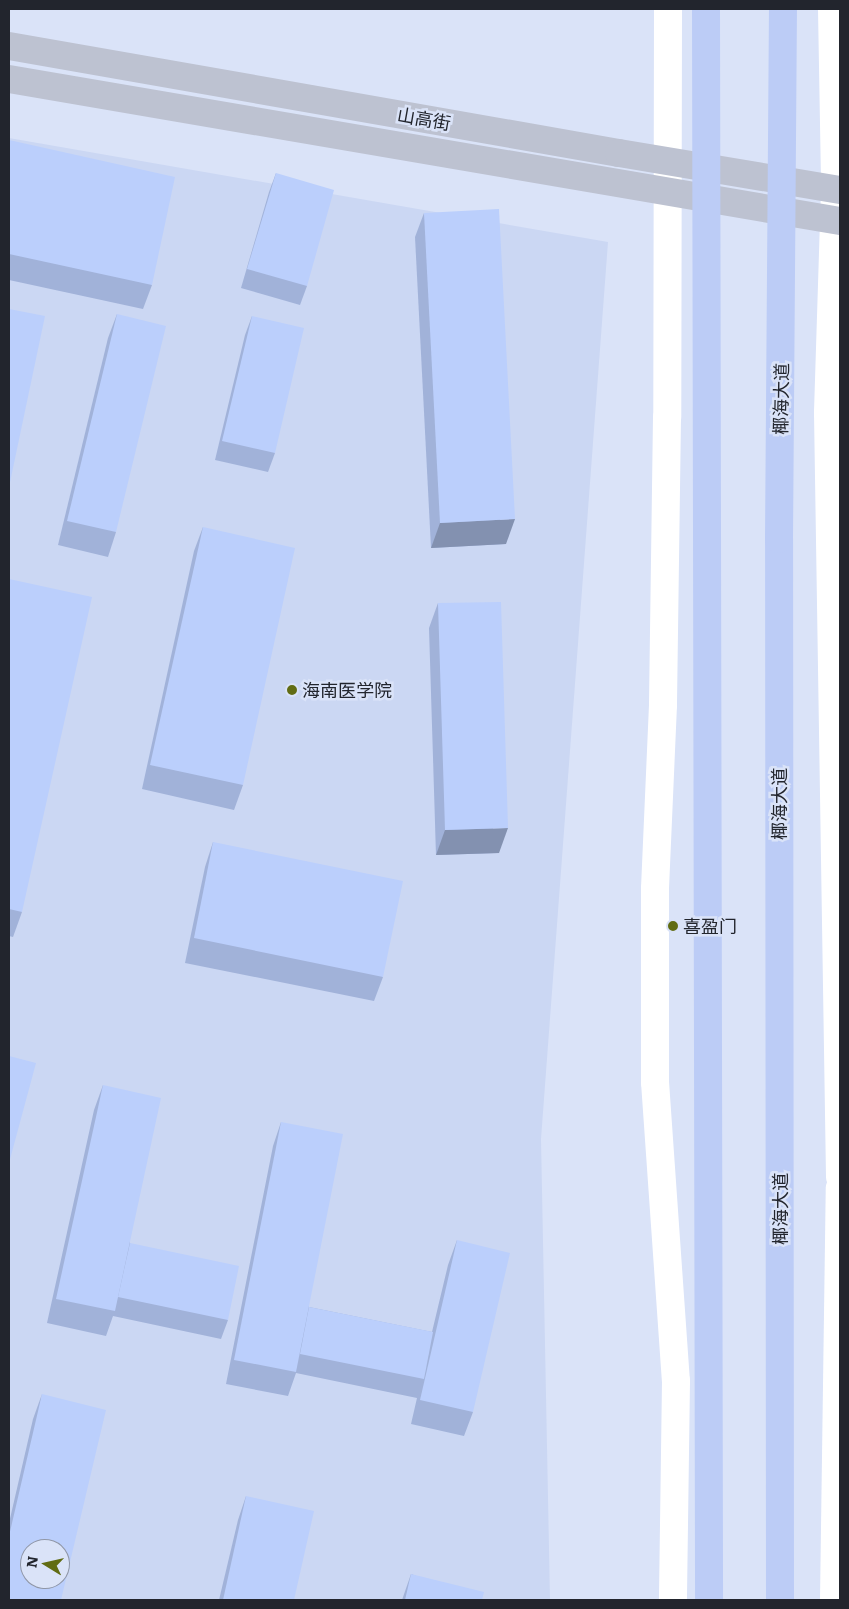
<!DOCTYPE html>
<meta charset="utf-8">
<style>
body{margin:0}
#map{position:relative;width:849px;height:1609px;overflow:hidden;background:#dae3f8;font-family:Literata,"Noto Sans SC",serif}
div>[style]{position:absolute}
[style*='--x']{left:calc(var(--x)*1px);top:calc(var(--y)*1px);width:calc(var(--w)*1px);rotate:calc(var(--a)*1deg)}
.built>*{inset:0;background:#cbd7f3}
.minor>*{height:28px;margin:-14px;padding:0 14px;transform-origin:14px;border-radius:14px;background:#fff}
.secondary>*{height:28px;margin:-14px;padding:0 14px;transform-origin:14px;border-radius:14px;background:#bdc2d1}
.trunk>*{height:28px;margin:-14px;padding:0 14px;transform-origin:14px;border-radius:14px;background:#bcccf6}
.wall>*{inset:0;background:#a1b2d9}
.shaded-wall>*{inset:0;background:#8391b0}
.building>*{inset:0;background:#bbcffc}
.dots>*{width:14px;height:14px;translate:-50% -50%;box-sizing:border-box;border:2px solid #dae3f8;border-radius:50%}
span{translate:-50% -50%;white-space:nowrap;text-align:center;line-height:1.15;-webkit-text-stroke:5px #dae3f8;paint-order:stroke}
.street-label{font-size:18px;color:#22252d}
.poi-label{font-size:18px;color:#22252d}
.left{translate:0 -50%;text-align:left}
.frame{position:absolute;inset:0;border:10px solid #22252d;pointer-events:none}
.north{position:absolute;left:20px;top:1539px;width:50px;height:50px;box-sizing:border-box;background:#dae3f8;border:1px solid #9097a7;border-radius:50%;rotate:279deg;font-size:14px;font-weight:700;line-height:20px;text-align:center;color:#22252d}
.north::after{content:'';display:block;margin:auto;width:18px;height:22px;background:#616c13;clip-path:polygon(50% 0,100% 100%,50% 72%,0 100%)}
</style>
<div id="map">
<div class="built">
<i style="clip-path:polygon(evenodd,9px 138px,608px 242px,541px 1139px,550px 1600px,9px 1600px,9px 138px,30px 1549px,60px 1549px,60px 1579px,30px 1579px,30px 1549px)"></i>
</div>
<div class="minor">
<i style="--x:668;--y:9;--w:408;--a:90.1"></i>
<i style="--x:667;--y:417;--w:288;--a:90.8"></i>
<i style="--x:663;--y:705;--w:184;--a:92.5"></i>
<i style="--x:655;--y:889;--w:193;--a:90"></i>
<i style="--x:655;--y:1082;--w:300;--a:86"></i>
<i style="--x:676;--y:1381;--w:219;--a:90.8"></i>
<i style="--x:832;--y:9;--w:180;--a:89"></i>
<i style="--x:835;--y:189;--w:224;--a:91.8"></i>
<i style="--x:828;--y:413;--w:764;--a:89.1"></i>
<i style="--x:834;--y:1600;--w:412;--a:-89.2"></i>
</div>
<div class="secondary">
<i style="--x:9;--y:46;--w:619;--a:9.95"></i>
<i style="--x:619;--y:153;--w:224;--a:9.5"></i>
<i style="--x:9;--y:79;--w:843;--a:9.7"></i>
</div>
<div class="trunk">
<i style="--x:706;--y:9;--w:1591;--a:89.89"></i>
<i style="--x:780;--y:1600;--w:1061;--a:-90.05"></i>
<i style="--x:779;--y:539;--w:530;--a:-89.57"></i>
</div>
<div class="wall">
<i style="clip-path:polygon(9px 140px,152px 285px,143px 309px,9px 280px)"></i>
<i style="clip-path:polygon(276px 173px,307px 286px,300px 305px,241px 288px,269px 192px)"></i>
<i style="clip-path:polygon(424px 213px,506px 544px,431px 548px,415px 237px)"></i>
<i style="clip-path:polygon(117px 314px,116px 532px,108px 557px,58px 545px,108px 338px)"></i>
<i style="clip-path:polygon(252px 316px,275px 453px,268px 472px,215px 460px,245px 335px)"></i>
<i style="clip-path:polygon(203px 527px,243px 785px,234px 810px,142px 789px,194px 551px)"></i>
<i style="clip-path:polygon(9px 579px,22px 912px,13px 937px,9px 936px)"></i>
<i style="clip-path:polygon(438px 603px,499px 853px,436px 855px,429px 628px)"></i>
<i style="clip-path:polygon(213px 842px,383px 977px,374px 1001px,185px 963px,205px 867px)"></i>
<i style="clip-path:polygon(103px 1085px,130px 1243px,228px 1320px,221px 1339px,113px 1316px,106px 1336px,47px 1323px,94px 1110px)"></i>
<i style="clip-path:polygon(281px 1122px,309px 1307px,432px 1332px,448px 1265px,457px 1240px,473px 1412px,464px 1436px,411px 1424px,417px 1398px,296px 1373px,288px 1396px,226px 1384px,273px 1146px)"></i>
<i style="clip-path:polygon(42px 1394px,9px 1600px,9px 1523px,33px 1419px)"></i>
<i style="clip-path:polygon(246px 1496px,294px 1600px,219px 1600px,238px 1520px)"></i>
<i style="clip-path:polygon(411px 1574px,482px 1600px,402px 1600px)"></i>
</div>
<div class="shaded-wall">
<i style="clip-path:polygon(515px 519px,506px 544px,431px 548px,440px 523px)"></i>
<i style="clip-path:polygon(508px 828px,499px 853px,436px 855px,445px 830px)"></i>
</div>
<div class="building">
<i style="clip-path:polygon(9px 140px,175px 177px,152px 285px,9px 254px)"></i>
<i style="clip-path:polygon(276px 173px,334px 190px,307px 286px,247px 269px)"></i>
<i style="clip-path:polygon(499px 209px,515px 519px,440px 523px,424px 213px)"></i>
<i style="clip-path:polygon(9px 309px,45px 316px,9px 487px)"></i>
<i style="clip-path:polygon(117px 314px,166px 326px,116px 532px,67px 521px)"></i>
<i style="clip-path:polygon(252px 316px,304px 328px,275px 453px,222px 441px)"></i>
<i style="clip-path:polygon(203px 527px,295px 548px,243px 785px,150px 765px)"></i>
<i style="clip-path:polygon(9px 579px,92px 597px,22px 912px,9px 909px)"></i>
<i style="clip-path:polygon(501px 602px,508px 828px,445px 830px,438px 603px)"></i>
<i style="clip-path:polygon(213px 842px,403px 881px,383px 977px,194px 938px)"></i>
<i style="clip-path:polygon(9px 1056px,36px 1063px,9px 1163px)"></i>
<i style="clip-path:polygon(103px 1085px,161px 1098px,115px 1311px,56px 1299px)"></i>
<i style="clip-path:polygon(281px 1122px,343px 1134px,296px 1372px,234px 1360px)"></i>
<i style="clip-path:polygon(457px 1240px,510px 1253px,473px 1412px,420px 1400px)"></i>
<i style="clip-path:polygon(130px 1243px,239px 1266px,228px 1320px,118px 1297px)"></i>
<i style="clip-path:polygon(309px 1307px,433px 1332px,424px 1379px,300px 1354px)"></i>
<i style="clip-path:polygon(evenodd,42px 1394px,106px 1410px,61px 1600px,9px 1600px,9px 1536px,42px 1394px,30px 1549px,60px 1549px,60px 1579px,30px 1579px,30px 1549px)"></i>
<i style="clip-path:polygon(246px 1496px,314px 1511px,294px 1600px,223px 1600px)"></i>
<i style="clip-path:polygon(411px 1574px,484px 1592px,482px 1600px,405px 1600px)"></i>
</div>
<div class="dots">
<i style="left:292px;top:690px;background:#616c13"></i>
<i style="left:673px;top:926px;background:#616c13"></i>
</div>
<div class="street-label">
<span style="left:424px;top:119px;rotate:10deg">山高街</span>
<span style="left:781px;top:399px;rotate:-89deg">椰海大道</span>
<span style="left:779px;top:804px;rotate:-90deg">椰海大道</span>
<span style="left:780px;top:1209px;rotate:-90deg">椰海大道</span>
</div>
<div class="poi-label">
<span class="left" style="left:302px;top:690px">海南医学院</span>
<span class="left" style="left:683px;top:926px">喜盈门</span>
</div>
<div class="frame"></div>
<div class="north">N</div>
</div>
